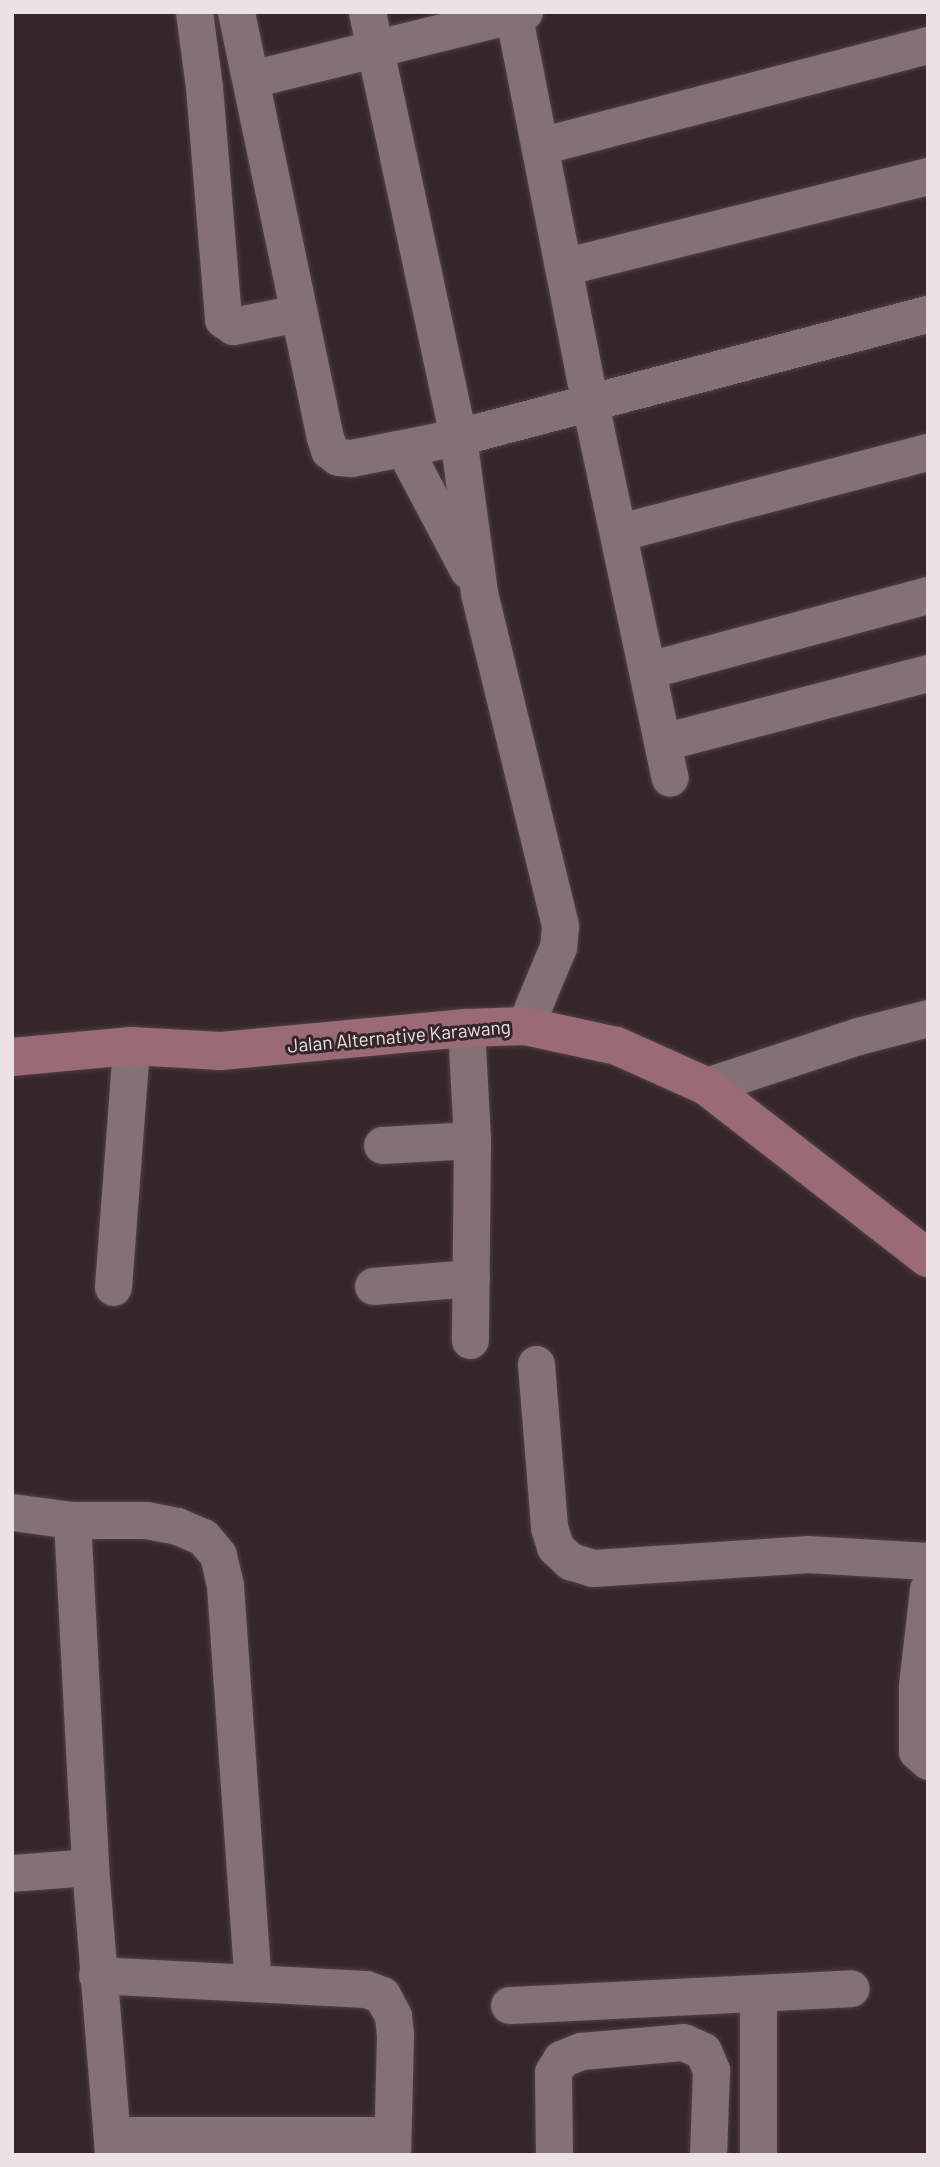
<!DOCTYPE html>
<style>
body{margin:0}
#map{position:relative;width:940px;height:2167px;overflow:hidden;background:#352629;font-family:Barlow,sans-serif}
div>[style]{position:absolute}
[style*='--x']{left:calc(var(--x)*1px);top:calc(var(--y)*1px);width:calc(var(--w)*1px);rotate:calc(var(--a)*1deg)}
.roads{filter:drop-shadow(0 0 2px #4f4144) drop-shadow(0 0 2px #4f4144)}
.street>*{height:37px;margin:-18.5px;padding:0 18.5px;transform-origin:18.5px;border-radius:18.5px;background:#837174}
.secondary>*{height:38px;margin:-19px;padding:0 19px;transform-origin:19px;border-radius:19px;background:#9a6a75}
span{translate:-50% -50%;white-space:nowrap;text-align:center;line-height:1.15;-webkit-text-stroke:6px #352629;paint-order:stroke}
.street-label{font-size:19px;color:#ece1e3}
.frame{position:absolute;inset:0;border:14px solid #ece1e3;pointer-events:none}
</style>
<div id="map">
<div class="roads">
<div class="street">
<i style="--x:194;--y:12;--w:76;--a:82.4"></i>
<i style="--x:204;--y:87;--w:233;--a:85.3"></i>
<i style="--x:223;--y:319;--w:12;--a:35"></i>
<i style="--x:233;--y:326;--w:66;--a:-11.3"></i>
<i style="--x:236;--y:12;--w:434;--a:78.2"></i>
<i style="--x:325;--y:437;--w:14;--a:73"></i>
<i style="--x:329;--y:450;--w:11;--a:38"></i>
<i style="--x:338;--y:457;--w:13;--a:4"></i>
<i style="--x:351;--y:458;--w:109;--a:-11.1"></i>
<i style="--x:458;--y:437;--w:486;--a:-14.7"></i>
<i style="--x:367;--y:12;--w:435;--a:77.9"></i>
<i style="--x:458;--y:437;--w:157;--a:82.3"></i>
<i style="--x:479;--y:593;--w:343;--a:76.3"></i>
<i style="--x:560;--y:926;--w:21;--a:95"></i>
<i style="--x:558;--y:947;--w:86;--a:112.7"></i>
<i style="--x:513;--y:12;--w:399;--a:78.9"></i>
<i style="--x:590;--y:403;--w:383;--a:78"></i>
<i style="--x:251;--y:79;--w:281;--a:-13.8"></i>
<i style="--x:540;--y:146;--w:401;--a:-14.6"></i>
<i style="--x:563;--y:267;--w:376;--a:-14"></i>
<i style="--x:404;--y:449;--w:137;--a:62.1"></i>
<i style="--x:620;--y:532;--w:318;--a:-14.6"></i>
<i style="--x:648;--y:670;--w:290;--a:-15"></i>
<i style="--x:663;--y:742;--w:274;--a:-14.6"></i>
<i style="--x:466;--y:1028;--w:112;--a:86.9"></i>
<i style="--x:472;--y:1140;--w:200;--a:90.6"></i>
<i style="--x:706;--y:1086;--w:160;--a:-18.2"></i>
<i style="--x:858;--y:1036;--w:72;--a:-14.4"></i>
<i style="--x:382;--y:1145;--w:90;--a:-3.2"></i>
<i style="--x:373;--y:1286;--w:98;--a:-4.7"></i>
<i style="--x:113;--y:1287;--w:242;--a:-85.7"></i>
<i style="--x:536;--y:1364;--w:164;--a:85.4"></i>
<i style="--x:549;--y:1527;--w:21;--a:73"></i>
<i style="--x:555;--y:1547;--w:21;--a:43"></i>
<i style="--x:570;--y:1561;--w:24;--a:17"></i>
<i style="--x:593;--y:1568;--w:214;--a:-3.7"></i>
<i style="--x:807;--y:1554;--w:121;--a:3.3"></i>
<i style="--x:12;--y:1512;--w:61;--a:7.6"></i>
<i style="--x:72;--y:1520;--w:74;--a:0"></i>
<i style="--x:146;--y:1520;--w:32;--a:11"></i>
<i style="--x:177;--y:1526;--w:28;--a:23"></i>
<i style="--x:203;--y:1537;--w:23;--a:50"></i>
<i style="--x:218;--y:1555;--w:32;--a:77"></i>
<i style="--x:225;--y:1586;--w:397;--a:86"></i>
<i style="--x:72;--y:1520;--w:347;--a:87"></i>
<i style="--x:90;--y:1867;--w:289;--a:85.4"></i>
<i style="--x:928;--y:1589;--w:98;--a:96.5"></i>
<i style="--x:917;--y:1686;--w:65;--a:90"></i>
<i style="--x:917;--y:1751;--w:15;--a:42"></i>
<i style="--x:12;--y:1873;--w:78;--a:-4.4"></i>
<i style="--x:97;--y:1975;--w:269;--a:3"></i>
<i style="--x:366;--y:1989;--w:17;--a:21"></i>
<i style="--x:382;--y:1995;--w:24;--a:62"></i>
<i style="--x:393;--y:2016;--w:19;--a:84"></i>
<i style="--x:395;--y:2035;--w:120;--a:91.4"></i>
<i style="--x:758;--y:1993;--w:162;--a:90"></i>
<i style="--x:509;--y:2005;--w:342;--a:-2.8"></i>
<i style="--x:113;--y:2135;--w:278;--a:0"></i>
<i style="--x:554;--y:2155;--w:83;--a:-90.7"></i>
<i style="--x:553;--y:2072;--w:15;--a:-58"></i>
<i style="--x:561;--y:2059;--w:22;--a:-22"></i>
<i style="--x:581;--y:2051;--w:102;--a:-5"></i>
<i style="--x:683;--y:2042;--w:22;--a:24"></i>
<i style="--x:703;--y:2051;--w:21;--a:67"></i>
<i style="--x:711;--y:2070;--w:85;--a:92"></i>
</div>
<div class="secondary">
<i style="--x:12;--y:1057;--w:120;--a:-5.3"></i>
<i style="--x:131;--y:1046;--w:90;--a:3.2"></i>
<i style="--x:221;--y:1051;--w:246;--a:-5.4"></i>
<i style="--x:466;--y:1028;--w:59;--a:-1.9"></i>
<i style="--x:525;--y:1026;--w:94;--a:12.3"></i>
<i style="--x:617;--y:1046;--w:98;--a:24.2"></i>
<i style="--x:706;--y:1086;--w:281;--a:37.8"></i>
</div>
</div>
<div class="street-label">
<span style="left:399px;top:1036px;rotate:-5deg">Jalan Alternative Karawang</span>
</div>
<div class="frame"></div>
</div>
